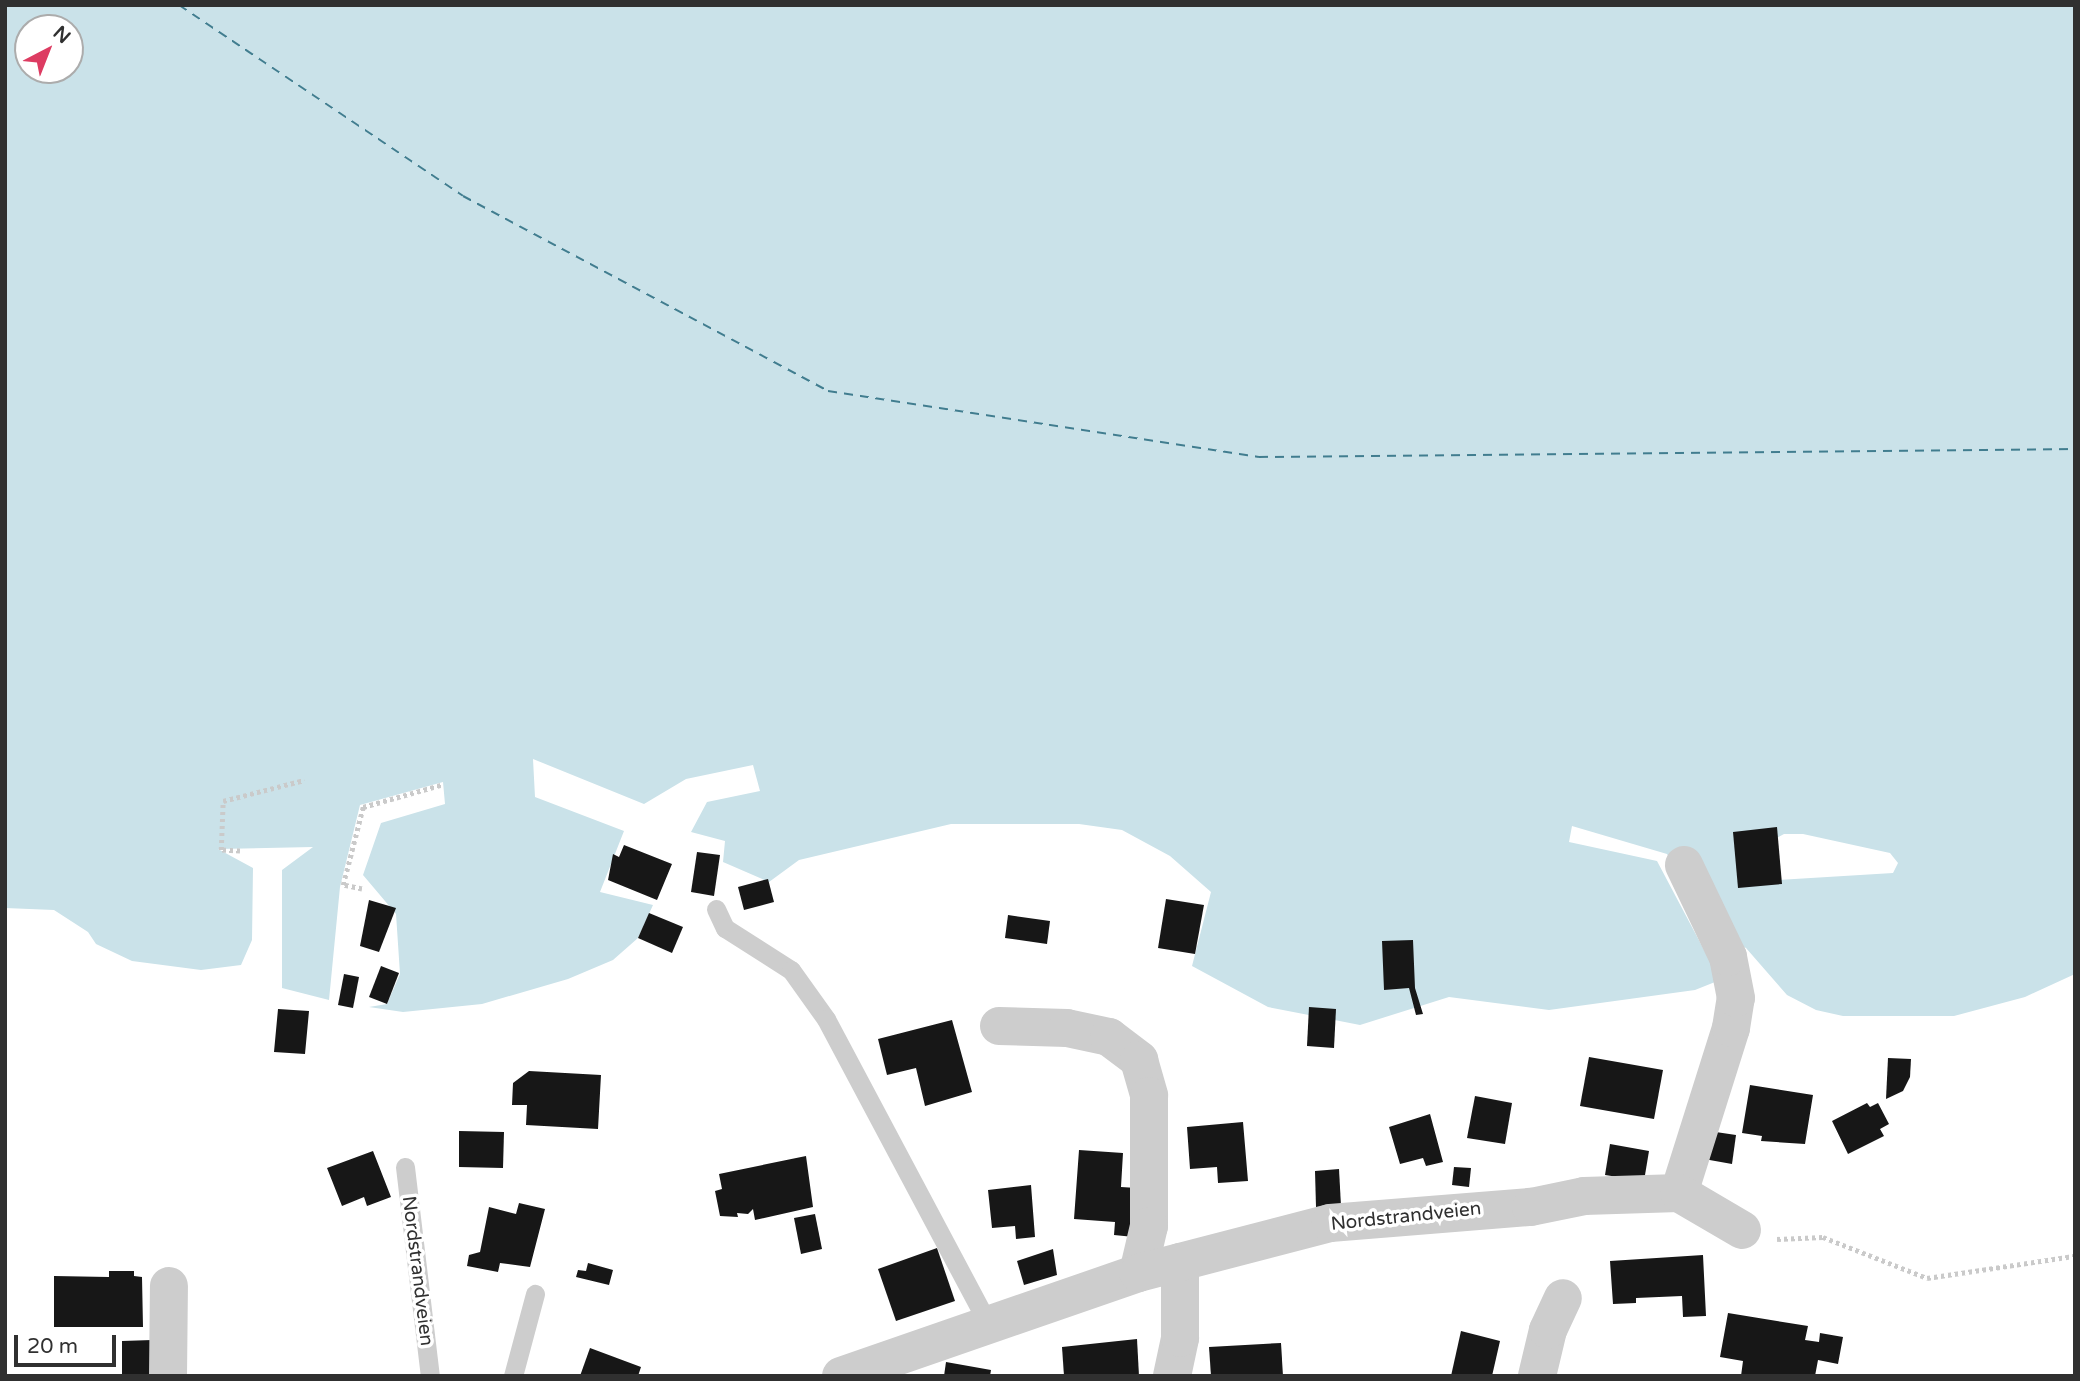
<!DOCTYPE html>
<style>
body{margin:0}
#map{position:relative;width:2080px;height:1381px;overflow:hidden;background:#fff;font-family:"Varela Round",sans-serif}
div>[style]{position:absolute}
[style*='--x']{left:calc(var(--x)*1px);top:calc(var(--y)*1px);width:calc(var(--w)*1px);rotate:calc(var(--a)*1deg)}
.water>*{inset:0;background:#cae2e9}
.ferry>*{height:2px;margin-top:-1px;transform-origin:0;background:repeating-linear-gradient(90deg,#417d8f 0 9px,transparent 0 16px)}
.building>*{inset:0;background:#171717}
.path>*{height:4.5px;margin-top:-2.25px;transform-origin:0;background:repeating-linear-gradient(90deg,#cacaca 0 3.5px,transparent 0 7px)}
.service>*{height:19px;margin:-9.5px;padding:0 9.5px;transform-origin:9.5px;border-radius:9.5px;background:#cdcdcd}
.minor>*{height:38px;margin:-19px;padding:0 19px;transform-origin:19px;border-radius:19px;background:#cdcdcd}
.tertiary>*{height:38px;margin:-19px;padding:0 19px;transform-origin:19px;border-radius:19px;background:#cdcdcd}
span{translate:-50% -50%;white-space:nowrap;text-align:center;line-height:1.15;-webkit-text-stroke:7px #fff;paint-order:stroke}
.street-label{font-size:19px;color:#303030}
.frame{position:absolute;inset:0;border:7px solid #303030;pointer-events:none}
.north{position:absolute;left:14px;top:14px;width:70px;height:70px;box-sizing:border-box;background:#fff;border:2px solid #acacac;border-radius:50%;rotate:42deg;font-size:19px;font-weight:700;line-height:28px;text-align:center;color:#303030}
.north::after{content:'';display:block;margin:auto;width:24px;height:32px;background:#dd3c62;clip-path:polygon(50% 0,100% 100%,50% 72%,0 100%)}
.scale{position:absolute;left:14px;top:1335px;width:102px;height:32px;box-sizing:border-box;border:4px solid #303030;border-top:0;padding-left:9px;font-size:21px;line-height:24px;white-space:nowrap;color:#303030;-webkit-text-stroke:5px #fff;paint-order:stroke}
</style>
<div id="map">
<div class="water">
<i style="clip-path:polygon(evenodd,5px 5px,2075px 5px,2075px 974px,2025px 997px,1954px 1016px,1843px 1016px,1816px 1010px,1787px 995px,1746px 948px,1737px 943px,1722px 945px,1667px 854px,1572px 826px,1569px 842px,1657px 861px,1720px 980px,1695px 990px,1549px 1010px,1449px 997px,1360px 1025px,1268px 1007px,1192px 966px,1211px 892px,1170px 856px,1122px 830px,1079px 824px,951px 824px,799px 860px,769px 882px,723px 862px,725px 841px,691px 832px,707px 802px,760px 791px,753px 765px,686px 779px,644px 804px,533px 759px,535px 797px,624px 831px,600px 892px,653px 905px,638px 938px,613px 960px,568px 979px,482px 1004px,403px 1012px,369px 1007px,387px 1004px,400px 974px,396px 914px,363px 875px,381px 823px,445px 804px,443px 782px,360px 805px,340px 887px,329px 1000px,282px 988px,282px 870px,313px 847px,218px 849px,253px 868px,252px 940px,241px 965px,201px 970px,132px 961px,96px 944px,88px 932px,54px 910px,5px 908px,5px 5px,28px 28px,70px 28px,70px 70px,28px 70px,28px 28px,5px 5px,1784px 834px,1803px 834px,1890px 853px,1898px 863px,1893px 873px,1777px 880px,1773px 840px,1784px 834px)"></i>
</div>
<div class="ferry">
<i style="--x:179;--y:5;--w:342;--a:33.9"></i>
<i style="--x:463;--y:196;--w:414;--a:28.1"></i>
<i style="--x:828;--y:391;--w:436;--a:8.7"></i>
<i style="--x:1259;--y:457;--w:816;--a:-0.56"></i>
</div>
<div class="building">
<i style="clip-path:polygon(1777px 827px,1782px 884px,1738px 888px,1733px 832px)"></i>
<i style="clip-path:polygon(624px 845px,672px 864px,657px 900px,608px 880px,613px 854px,619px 857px)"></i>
<i style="clip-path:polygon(697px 852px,720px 855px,714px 896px,691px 892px)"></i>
<i style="clip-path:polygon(768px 879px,774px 902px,744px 910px,738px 887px)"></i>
<i style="clip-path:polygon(1166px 899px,1204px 905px,1195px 954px,1158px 948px)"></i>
<i style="clip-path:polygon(369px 900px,396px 908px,379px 952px,360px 946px)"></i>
<i style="clip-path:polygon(649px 913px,683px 927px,672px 953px,638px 938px)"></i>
<i style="clip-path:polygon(1008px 915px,1050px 921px,1047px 944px,1005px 938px)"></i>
<i style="clip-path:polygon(1413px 940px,1415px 988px,1423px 1014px,1416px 1015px,1409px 988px,1384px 990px,1382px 941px)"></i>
<i style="clip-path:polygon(381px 966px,399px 973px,387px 1004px,369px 997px)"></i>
<i style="clip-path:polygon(344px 974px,359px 977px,353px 1008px,338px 1005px)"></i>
<i style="clip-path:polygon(1309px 1007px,1336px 1009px,1334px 1048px,1307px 1046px)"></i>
<i style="clip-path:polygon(278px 1009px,309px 1011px,305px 1054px,274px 1052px)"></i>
<i style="clip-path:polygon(952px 1020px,972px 1092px,925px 1106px,916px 1068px,887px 1075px,878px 1039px)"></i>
<i style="clip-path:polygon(1589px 1057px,1663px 1070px,1654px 1119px,1580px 1106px)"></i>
<i style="clip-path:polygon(1888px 1058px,1911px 1059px,1910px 1077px,1903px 1091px,1886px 1099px)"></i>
<i style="clip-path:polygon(529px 1071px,601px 1075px,598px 1129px,526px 1125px,527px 1105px,512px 1105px,513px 1083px)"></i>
<i style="clip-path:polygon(1750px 1085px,1813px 1095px,1805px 1144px,1761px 1141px,1762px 1136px,1742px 1133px)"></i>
<i style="clip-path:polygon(1475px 1096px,1512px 1103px,1505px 1144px,1467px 1138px)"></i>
<i style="clip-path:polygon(1867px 1103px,1870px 1107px,1878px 1103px,1889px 1124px,1880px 1129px,1884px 1136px,1848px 1154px,1832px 1121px)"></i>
<i style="clip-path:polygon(1430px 1114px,1443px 1162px,1426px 1166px,1423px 1158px,1400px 1164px,1389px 1127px)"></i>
<i style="clip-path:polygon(1243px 1122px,1248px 1181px,1218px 1183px,1217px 1167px,1190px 1169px,1187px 1127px)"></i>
<i style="clip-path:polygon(459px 1131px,504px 1132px,503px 1168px,459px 1167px)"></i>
<i style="clip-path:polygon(1709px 1131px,1736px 1135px,1732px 1164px,1704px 1159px)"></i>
<i style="clip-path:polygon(1610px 1144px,1649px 1151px,1644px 1181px,1605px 1175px)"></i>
<i style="clip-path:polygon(1079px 1150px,1123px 1153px,1121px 1187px,1137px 1188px,1134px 1237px,1114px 1235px,1115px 1222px,1074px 1219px)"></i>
<i style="clip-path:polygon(373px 1151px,391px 1197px,367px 1206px,364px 1197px,342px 1206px,327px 1168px)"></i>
<i style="clip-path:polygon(806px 1156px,813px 1207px,755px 1220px,753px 1209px,748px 1214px,737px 1213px,738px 1217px,720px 1216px,715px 1191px,722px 1189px,719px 1174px)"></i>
<i style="clip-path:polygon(1454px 1167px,1471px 1168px,1469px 1187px,1452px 1185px)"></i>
<i style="clip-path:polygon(1339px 1169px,1341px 1206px,1316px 1207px,1315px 1171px)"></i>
<i style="clip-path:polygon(1031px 1185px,1035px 1237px,1016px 1239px,1015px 1226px,992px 1228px,988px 1190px)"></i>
<i style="clip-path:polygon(519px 1203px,545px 1209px,530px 1267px,500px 1263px,498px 1272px,467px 1266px,469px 1255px,480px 1252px,489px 1207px,516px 1214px)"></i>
<i style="clip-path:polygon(815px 1214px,822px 1249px,801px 1254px,794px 1218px)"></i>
<i style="clip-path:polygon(937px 1248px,955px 1301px,896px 1321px,878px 1269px)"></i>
<i style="clip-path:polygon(1053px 1249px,1057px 1275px,1024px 1285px,1017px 1261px)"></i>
<i style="clip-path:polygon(1703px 1255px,1706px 1316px,1683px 1317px,1682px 1296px,1636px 1298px,1636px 1303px,1613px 1304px,1610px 1261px)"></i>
<i style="clip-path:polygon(588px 1263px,613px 1270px,609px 1285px,576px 1277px,578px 1270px,586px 1271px)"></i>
<i style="clip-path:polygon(109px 1271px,134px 1271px,134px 1276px,142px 1277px,143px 1327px,54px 1327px,54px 1276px,109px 1277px)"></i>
<i style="clip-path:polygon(1728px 1313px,1808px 1326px,1805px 1340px,1819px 1342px,1820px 1333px,1843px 1337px,1838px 1364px,1818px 1360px,1815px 1376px,1741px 1376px,1743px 1361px,1720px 1357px)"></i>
<i style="clip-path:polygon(1461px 1331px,1500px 1341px,1492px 1376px,1451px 1376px)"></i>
<i style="clip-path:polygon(1137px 1339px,1139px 1376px,1064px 1376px,1062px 1347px)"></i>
<i style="clip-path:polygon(152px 1340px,153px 1376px,122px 1376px,122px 1341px)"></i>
<i style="clip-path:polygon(1281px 1343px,1283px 1376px,1211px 1376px,1209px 1347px)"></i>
<i style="clip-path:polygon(590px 1348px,641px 1367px,638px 1376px,580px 1376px)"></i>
<i style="clip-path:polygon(946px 1362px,991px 1370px,990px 1376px,944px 1376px)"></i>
</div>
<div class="path">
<i style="--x:240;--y:851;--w:19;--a:-177"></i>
<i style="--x:221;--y:850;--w:49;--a:-87.7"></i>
<i style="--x:223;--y:801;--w:84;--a:-14.5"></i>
<i style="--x:362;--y:889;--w:19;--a:-168"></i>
<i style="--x:343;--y:885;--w:81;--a:-75.6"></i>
<i style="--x:363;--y:807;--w:81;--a:-15.8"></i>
<i style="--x:1777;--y:1239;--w:46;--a:-2.5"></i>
<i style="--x:1823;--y:1237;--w:112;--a:21.5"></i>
<i style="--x:1927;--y:1278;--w:150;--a:-8.5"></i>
</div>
<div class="service">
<i style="--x:716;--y:909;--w:21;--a:65"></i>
<i style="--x:725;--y:928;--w:78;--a:32.5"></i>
<i style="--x:791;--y:970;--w:60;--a:54.5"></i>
<i style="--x:826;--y:1019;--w:347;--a:62"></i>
<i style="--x:405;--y:1167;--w:210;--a:83.2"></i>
<i style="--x:513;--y:1376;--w:85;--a:-75"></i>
</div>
<div class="minor">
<i style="--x:999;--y:1026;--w:68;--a:1.7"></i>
<i style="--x:1067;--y:1028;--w:43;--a:12.1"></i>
<i style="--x:1109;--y:1037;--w:38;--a:37"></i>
<i style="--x:1139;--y:1060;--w:37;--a:74"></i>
<i style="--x:1149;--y:1096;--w:130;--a:90"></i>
<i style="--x:1149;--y:1226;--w:48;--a:103.2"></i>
<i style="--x:1679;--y:1193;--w:173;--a:-72.5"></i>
<i style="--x:1731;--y:1028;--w:30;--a:-81"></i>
<i style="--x:1736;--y:998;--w:42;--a:-101"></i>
<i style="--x:1728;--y:957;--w:102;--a:-115.6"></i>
<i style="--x:168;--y:1376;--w:90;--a:-89.4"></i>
<i style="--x:1172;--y:1376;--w:39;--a:-78"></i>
<i style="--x:1180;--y:1338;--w:76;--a:-90"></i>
<i style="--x:1537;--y:1376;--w:47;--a:-76.6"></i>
<i style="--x:1548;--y:1330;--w:35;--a:-65"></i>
</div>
<div class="tertiary">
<i style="--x:841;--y:1376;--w:314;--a:-19.1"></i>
<i style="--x:1138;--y:1273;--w:198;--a:-14.6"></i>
<i style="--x:1330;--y:1223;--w:202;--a:-4.6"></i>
<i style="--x:1531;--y:1207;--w:54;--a:-11.7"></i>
<i style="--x:1584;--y:1196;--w:95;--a:-1.8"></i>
<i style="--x:1679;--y:1193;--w:73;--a:30.4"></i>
</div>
<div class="street-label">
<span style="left:1406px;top:1217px;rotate:-6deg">Nordstrandveien</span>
<span style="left:417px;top:1271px;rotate:83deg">Nordstrandveien</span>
</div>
<div class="frame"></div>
<div class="north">N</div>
<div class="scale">20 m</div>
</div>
